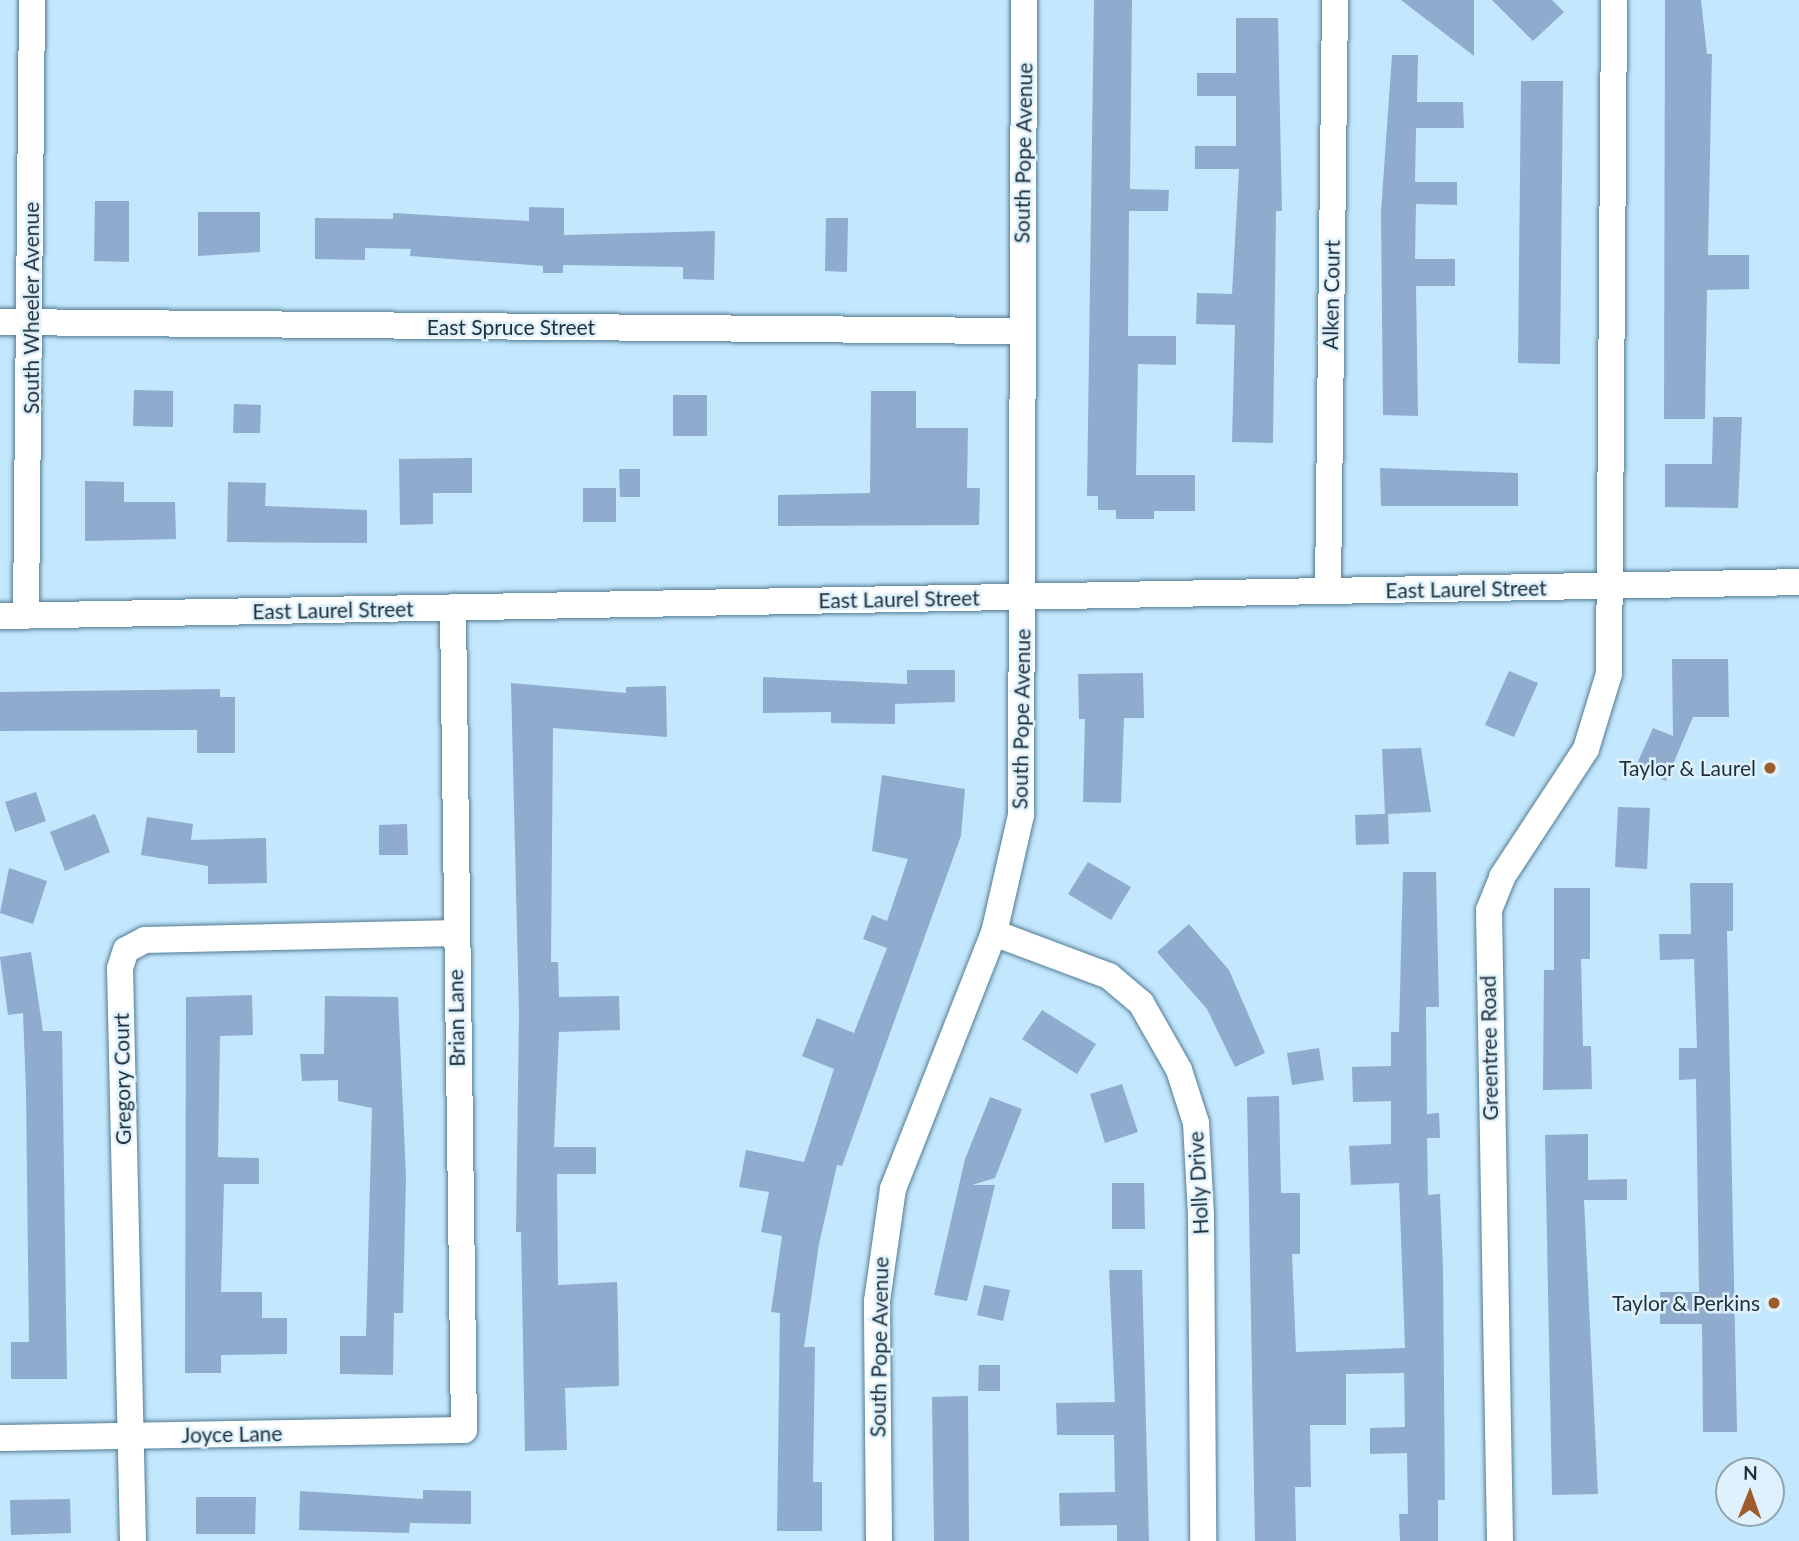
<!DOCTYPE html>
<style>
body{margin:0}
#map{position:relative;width:1799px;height:1541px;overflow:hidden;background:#c3e7fc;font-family:Lato,sans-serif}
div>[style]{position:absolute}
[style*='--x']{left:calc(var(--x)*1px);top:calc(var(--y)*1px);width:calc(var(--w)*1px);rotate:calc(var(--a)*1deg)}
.building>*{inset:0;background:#8fabce}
.roads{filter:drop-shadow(0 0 2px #517b93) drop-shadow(0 0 2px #517b93)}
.minor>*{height:26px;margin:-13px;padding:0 13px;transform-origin:13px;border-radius:13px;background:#fff}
.dots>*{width:19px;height:19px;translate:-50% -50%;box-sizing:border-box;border:4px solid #dff1fc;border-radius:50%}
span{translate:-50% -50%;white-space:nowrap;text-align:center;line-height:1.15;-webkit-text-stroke:5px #dff1fc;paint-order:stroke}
.street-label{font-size:21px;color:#1e303a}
.poi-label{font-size:21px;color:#1e303a}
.right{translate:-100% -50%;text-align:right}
.north{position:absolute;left:1715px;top:1457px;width:70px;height:70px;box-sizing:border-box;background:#dff1fc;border:2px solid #92a4ae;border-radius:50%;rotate:1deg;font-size:19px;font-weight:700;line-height:28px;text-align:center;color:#1e303a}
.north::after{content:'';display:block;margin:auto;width:24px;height:32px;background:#9f5c2b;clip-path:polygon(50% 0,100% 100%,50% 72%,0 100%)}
</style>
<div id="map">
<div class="building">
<i style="clip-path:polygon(1094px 0,1132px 0,1130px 189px,1169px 190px,1168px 211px,1129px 211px,1128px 336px,1176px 336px,1176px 365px,1138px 364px,1136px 475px,1195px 475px,1195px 511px,1154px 511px,1154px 519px,1116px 519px,1116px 510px,1098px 510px,1098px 496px,1087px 496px)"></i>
<i style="clip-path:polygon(1401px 0,1474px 0,1474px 56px)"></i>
<i style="clip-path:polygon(1492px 0,1552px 0,1564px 12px,1533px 41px)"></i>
<i style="clip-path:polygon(1665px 0,1701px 0,1707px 54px,1712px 54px,1708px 255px,1749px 255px,1749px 289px,1707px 290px,1705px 419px,1664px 419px)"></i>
<i style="clip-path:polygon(1236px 18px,1278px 18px,1282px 211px,1276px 211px,1273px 443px,1232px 442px,1235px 325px,1196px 324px,1197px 293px,1232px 294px,1239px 169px,1195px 169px,1195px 146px,1236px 146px,1236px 96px,1197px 96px,1197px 73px,1236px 73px)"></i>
<i style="clip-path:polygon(1392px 55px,1418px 55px,1417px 102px,1463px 102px,1464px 128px,1416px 128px,1415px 182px,1457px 182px,1457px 205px,1416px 204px,1415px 259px,1455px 259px,1455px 286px,1416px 286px,1418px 416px,1383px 415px,1381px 212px)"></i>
<i style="clip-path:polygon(1521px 81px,1563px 81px,1560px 364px,1518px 363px)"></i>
<i style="clip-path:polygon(95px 201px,129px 201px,129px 262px,94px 261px)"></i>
<i style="clip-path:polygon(529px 207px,564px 208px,564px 235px,715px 231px,714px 280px,683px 279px,683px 267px,563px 265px,563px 273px,543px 273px,543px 266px,410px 256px,411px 249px,365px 248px,365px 260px,315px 259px,315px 218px,393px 219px,393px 213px,529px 221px)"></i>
<i style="clip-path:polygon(198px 212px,260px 212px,260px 252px,198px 256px)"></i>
<i style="clip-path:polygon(826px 218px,848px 218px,847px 272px,825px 271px)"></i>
<i style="clip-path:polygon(134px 390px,173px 391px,173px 427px,133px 426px)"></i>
<i style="clip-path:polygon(871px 391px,916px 391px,916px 428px,968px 428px,967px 488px,980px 488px,979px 525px,778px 526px,778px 495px,870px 493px)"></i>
<i style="clip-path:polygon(673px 395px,707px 395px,707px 436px,673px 436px)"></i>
<i style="clip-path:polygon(234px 404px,261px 405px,260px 433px,233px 433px)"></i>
<i style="clip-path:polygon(1713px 417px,1742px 417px,1738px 508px,1665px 507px,1665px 464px,1712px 464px)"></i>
<i style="clip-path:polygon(472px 458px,472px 493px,433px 493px,433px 524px,400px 525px,399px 459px)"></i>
<i style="clip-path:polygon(1380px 468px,1518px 473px,1518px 506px,1381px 506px)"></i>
<i style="clip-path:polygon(619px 469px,640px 469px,640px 497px,620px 497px)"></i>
<i style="clip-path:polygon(85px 481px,124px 482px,124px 502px,175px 502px,176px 539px,85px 541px)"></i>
<i style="clip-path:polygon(228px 482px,266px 483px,265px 506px,367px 510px,367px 543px,227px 542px)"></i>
<i style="clip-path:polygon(583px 488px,616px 488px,616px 522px,583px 522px)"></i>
<i style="clip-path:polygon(1672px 659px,1728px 659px,1729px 717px,1693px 717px,1666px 781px,1635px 768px,1653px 728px,1673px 736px)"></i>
<i style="clip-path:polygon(907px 670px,955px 670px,955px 702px,895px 704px,895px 724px,831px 723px,831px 712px,763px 713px,763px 677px,907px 684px)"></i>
<i style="clip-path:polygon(1509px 671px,1538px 683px,1514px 737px,1485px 725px)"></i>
<i style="clip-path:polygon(1143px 673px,1144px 718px,1124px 718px,1121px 803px,1083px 802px,1085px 719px,1079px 719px,1078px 674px)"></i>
<i style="clip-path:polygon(511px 683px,626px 693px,626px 687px,666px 686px,667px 737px,553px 728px,551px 962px,558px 962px,559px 997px,619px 996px,620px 1030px,559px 1032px,554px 1147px,596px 1147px,596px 1174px,557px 1174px,558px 1285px,617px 1282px,618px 1315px,619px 1386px,565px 1388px,567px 1450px,525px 1451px,521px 1232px,516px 1232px,519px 1014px)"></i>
<i style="clip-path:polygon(220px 689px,220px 697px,235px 697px,235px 753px,197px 753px,197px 730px,0 731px,0 692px)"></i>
<i style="clip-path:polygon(1421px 748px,1431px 812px,1388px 814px,1389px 844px,1356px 845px,1355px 815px,1385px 814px,1382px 749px)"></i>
<i style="clip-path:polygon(882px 775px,965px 789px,961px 836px,842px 1166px,837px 1165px,819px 1244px,804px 1347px,815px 1347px,813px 1482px,822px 1482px,822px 1531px,777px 1531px,780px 1313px,771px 1312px,782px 1236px,761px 1232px,769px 1192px,739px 1187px,746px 1150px,804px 1162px,834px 1069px,802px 1056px,817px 1018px,854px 1033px,887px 948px,863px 939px,872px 915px,887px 921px,908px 859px,872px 851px)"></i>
<i style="clip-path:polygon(36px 792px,46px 821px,15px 832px,5px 802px)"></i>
<i style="clip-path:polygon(1618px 807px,1650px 808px,1647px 869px,1615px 867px)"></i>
<i style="clip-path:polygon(95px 814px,110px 852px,65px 871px,50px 832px)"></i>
<i style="clip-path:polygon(147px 817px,193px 824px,191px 840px,266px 838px,267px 883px,208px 884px,208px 866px,141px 855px)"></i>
<i style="clip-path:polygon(407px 824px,408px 855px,379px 855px,379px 825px)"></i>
<i style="clip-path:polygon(1088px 862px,1131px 887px,1111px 920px,1068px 894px)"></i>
<i style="clip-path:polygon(9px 868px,47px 881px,33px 924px,0 913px)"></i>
<i style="clip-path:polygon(1403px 872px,1436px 872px,1439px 1007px,1426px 1007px,1427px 1114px,1439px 1113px,1440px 1138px,1427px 1138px,1428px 1195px,1440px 1194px,1443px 1269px,1445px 1500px,1438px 1500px,1438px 1541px,1400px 1541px,1399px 1514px,1408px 1514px,1407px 1453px,1370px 1454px,1370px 1428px,1405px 1427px,1404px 1373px,1346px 1374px,1346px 1425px,1310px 1425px,1311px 1487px,1295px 1487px,1296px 1541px,1255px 1541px,1247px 1097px,1279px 1096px,1281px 1193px,1300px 1193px,1300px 1254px,1292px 1254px,1296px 1352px,1405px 1348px,1399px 1183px,1351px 1185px,1349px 1146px,1391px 1144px,1391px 1101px,1353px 1102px,1352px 1067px,1391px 1066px,1391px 1032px,1399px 1032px)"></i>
<i style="clip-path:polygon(1690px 883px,1733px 883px,1733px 931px,1727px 931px,1737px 1432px,1703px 1432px,1702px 1324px,1660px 1324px,1660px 1292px,1699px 1292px,1696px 1079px,1679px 1080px,1679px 1048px,1697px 1048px,1694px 959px,1660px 960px,1659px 934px,1691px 934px)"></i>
<i style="clip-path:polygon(1554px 888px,1590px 888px,1590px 959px,1581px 959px,1583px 1046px,1591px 1046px,1592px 1089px,1543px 1090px,1544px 970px,1554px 970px)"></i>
<i style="clip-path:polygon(1189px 924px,1229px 970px,1265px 1053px,1235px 1067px,1207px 1009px,1157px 952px)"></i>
<i style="clip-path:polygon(31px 952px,43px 1031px,62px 1031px,67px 1379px,11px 1379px,11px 1342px,29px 1342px,26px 1091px,23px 1013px,8px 1015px,0 957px)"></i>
<i style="clip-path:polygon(252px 995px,253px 1035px,220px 1036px,218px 1157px,259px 1158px,259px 1184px,224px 1184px,221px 1292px,262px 1292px,262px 1318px,287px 1318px,287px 1354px,221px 1355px,221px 1373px,185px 1373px,186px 997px)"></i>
<i style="clip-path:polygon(325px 996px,398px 997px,406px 1176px,403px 1313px,394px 1313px,393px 1375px,340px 1374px,340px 1336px,366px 1336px,372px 1108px,338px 1101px,338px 1080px,302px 1081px,300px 1054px,324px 1054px)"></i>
<i style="clip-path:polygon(1042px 1010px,1096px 1044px,1077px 1074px,1022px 1039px)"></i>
<i style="clip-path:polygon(1319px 1048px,1324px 1080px,1292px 1085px,1287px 1053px)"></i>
<i style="clip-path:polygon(1122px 1084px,1138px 1132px,1105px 1143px,1090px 1094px)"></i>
<i style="clip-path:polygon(990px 1097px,1022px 1109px,995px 1178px,972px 1185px,995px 1185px,967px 1301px,934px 1295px,965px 1159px)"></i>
<i style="clip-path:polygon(1588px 1134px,1588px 1180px,1627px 1179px,1627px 1200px,1584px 1200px,1598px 1494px,1552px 1495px,1545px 1135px)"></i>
<i style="clip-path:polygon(1112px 1183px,1144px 1183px,1145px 1229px,1112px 1229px)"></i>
<i style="clip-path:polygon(1109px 1270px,1142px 1270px,1149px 1541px,1117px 1541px,1117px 1525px,1060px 1526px,1059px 1493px,1115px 1492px,1114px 1435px,1057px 1435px,1056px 1403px,1115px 1402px)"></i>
<i style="clip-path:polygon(984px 1285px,1010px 1290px,1003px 1321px,977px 1315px)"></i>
<i style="clip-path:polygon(979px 1365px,1000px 1365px,1000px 1391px,978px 1391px)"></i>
<i style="clip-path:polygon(968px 1396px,969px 1541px,934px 1541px,932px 1397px)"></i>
<i style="clip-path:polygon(423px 1490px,471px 1491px,471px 1524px,410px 1523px,409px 1533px,299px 1530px,300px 1491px,423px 1499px)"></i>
<i style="clip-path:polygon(196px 1497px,256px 1497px,255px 1534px,196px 1534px)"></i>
<i style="clip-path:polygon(70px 1499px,71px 1533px,11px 1535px,10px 1500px)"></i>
</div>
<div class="roads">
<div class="minor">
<i style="--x:0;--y:322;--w:1021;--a:0.51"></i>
<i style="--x:1328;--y:590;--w:590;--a:-89.32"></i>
<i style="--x:0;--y:616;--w:1799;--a:-1.08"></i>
<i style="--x:26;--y:616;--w:616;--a:-89.44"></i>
<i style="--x:994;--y:933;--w:123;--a:20.5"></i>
<i style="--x:1109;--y:976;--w:42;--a:40.2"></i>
<i style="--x:1141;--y:1003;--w:77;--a:60.4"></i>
<i style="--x:1179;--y:1070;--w:56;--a:72.2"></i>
<i style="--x:1196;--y:1123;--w:93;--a:86.9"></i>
<i style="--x:1201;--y:1216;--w:325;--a:89.6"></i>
<i style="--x:0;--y:1438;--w:464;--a:-1"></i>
<i style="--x:464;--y:1430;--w:823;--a:-90.77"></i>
<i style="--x:133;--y:1541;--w:573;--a:-91.3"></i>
<i style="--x:120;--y:968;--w:19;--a:-72"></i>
<i style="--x:126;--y:950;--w:21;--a:-28"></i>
<i style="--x:145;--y:940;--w:310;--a:-1.3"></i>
<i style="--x:879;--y:1541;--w:240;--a:-90.5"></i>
<i style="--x:877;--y:1301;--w:113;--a:-81.9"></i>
<i style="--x:893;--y:1189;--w:275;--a:-68.5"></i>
<i style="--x:994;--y:933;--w:121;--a:-77.1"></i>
<i style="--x:1021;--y:815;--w:815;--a:-89.79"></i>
<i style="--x:1500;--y:1541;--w:631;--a:-91"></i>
<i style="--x:1489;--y:910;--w:35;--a:-68"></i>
<i style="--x:1502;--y:877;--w:153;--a:-56.7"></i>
<i style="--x:1586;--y:749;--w:78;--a:-73"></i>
<i style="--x:1609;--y:674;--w:674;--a:-89.57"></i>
</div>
</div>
<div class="dots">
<i style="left:1770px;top:768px;background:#9f5c2b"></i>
<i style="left:1774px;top:1303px;background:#9f5c2b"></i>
</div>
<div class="street-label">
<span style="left:1023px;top:153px;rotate:-89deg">South Pope Avenue</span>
<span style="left:1331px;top:295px;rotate:-89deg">Alken Court</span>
<span style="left:31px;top:308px;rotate:-90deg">South Wheeler Avenue</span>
<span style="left:511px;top:327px">East Spruce Street</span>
<span style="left:1466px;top:589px;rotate:-1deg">East Laurel Street</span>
<span style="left:899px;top:599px;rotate:-1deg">East Laurel Street</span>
<span style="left:333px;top:610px;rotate:-1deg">East Laurel Street</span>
<span style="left:1021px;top:719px;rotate:-89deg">South Pope Avenue</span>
<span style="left:456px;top:1018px;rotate:-91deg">Brian Lane</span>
<span style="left:1489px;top:1048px;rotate:-91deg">Greentree Road</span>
<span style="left:122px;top:1079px;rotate:-91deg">Gregory Court</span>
<span style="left:1198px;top:1183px;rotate:-93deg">Holly Drive</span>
<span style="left:879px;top:1347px;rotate:-89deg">South Pope Avenue</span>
<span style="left:232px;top:1434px;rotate:-1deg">Joyce Lane</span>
</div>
<div class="poi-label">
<span class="right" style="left:1756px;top:768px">Taylor &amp; Laurel</span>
<span class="right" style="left:1760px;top:1303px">Taylor &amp; Perkins</span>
</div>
<div class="north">N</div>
</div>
